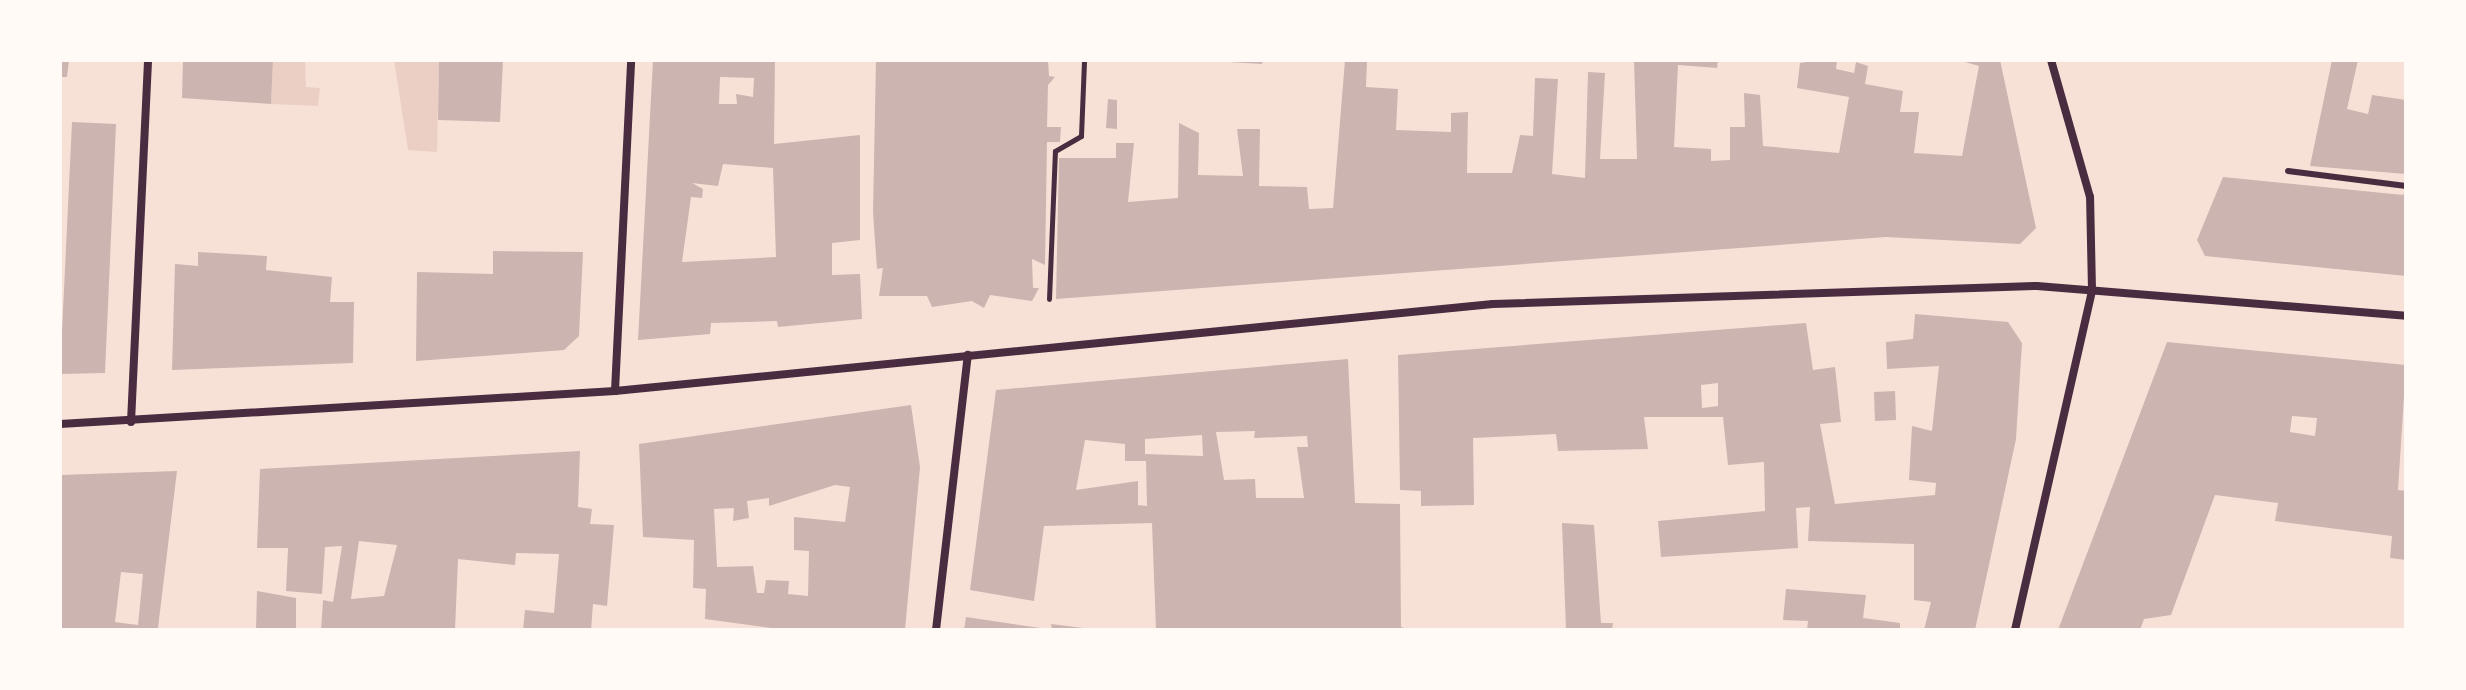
<!DOCTYPE html>
<style>
body{margin:0}
#map{position:relative;width:2466px;height:690px;overflow:hidden;background:#f7e1d7;font-family:"Sofia Sans Condensed",sans-serif}
div>[style]{position:absolute}
[style*='--x']{left:calc(var(--x)*1px);top:calc(var(--y)*1px);width:calc(var(--w)*1px);rotate:calc(var(--a)*1deg)}
.green>*{inset:0;background:#ebcfc5}
.building>*{inset:0;background:#ccb4b1}
.path>*{height:5px;margin:-2.5px;padding:0 2.5px;transform-origin:2.5px;border-radius:2.5px;background:#4a2c40}
.service>*{height:6px;margin:-3px;padding:0 3px;transform-origin:3px;border-radius:3px;background:#4a2c40}
.minor>*{height:8px;margin:-4px;padding:0 4px;transform-origin:4px;border-radius:4px;background:#4a2c40}
span{translate:-50% -50%;white-space:nowrap;text-align:center;line-height:1.15;-webkit-text-stroke:6px #fffaf5;paint-order:stroke}
.frame{position:absolute;inset:0;border:62px solid #fffaf5;pointer-events:none}
</style>
<div id="map">
<div class="green">
<i style="clip-path:polygon(273px 60px,305px 60px,306px 87px,320px 88px,318px 106px,271px 104px)"></i>
<i style="clip-path:polygon(394px 60px,439px 60px,437px 152px,408px 150px)"></i>
</div>
<div class="building">
<i style="clip-path:polygon(60px 60px,69px 60px,67px 77px,60px 77px)"></i>
<i style="clip-path:polygon(183px 60px,273px 60px,271px 104px,182px 98px)"></i>
<i style="clip-path:polygon(439px 60px,503px 60px,500px 122px,438px 120px)"></i>
<i style="clip-path:polygon(evenodd,653px 60px,775px 60px,774px 144px,860px 135px,860px 240px,832px 243px,832px 275px,860px 274px,862px 319px,778px 327px,777px 321px,711px 323px,710px 334px,638px 340px,653px 60px,720px 77px,754px 78px,753px 97px,736px 94px,737px 104px,719px 104px,720px 77px,653px 60px,723px 164px,773px 168px,776px 257px,682px 262px,691px 197px,702px 198px,703px 189px,692px 183px,718px 186px,723px 164px)"></i>
<i style="clip-path:polygon(876px 60px,1048px 60px,1049px 76px,1055px 77px,1048px 85px,1047px 127px,1061px 127px,1060px 142px,1047px 142px,1045px 265px,1032px 259px,1033px 288px,1039px 288px,1032px 301px,990px 295px,984px 308px,972px 301px,932px 307px,927px 296px,879px 296px,883px 268px,877px 269px,873px 212px)"></i>
<i style="clip-path:polygon(1195px 60px,1263px 60px,1262px 64px)"></i>
<i style="clip-path:polygon(1345px 60px,1367px 60px,1366px 87px,1398px 89px,1396px 130px,1451px 132px,1451px 113px,1468px 112px,1467px 173px,1512px 173px,1520px 135px,1533px 136px,1535px 78px,1558px 79px,1552px 174px,1585px 178px,1588px 72px,1605px 73px,1600px 159px,1637px 159px,1634px 60px,1718px 60px,1717px 68px,1678px 65px,1674px 147px,1711px 149px,1711px 161px,1730px 160px,1730px 127px,1745px 127px,1744px 93px,1760px 95px,1763px 146px,1839px 153px,1849px 97px,1797px 88px,1800px 63px,1819px 60px,1837px 60px,1836px 69px,1854px 73px,1856px 62px,1868px 66px,1865px 84px,1903px 91px,1900px 112px,1919px 112px,1914px 153px,1962px 156px,1979px 66px,1958px 60px,2000px 60px,2036px 228px,2020px 244px,1886px 237px,1056px 299px,1059px 158px,1116px 158px,1116px 143px,1134px 143px,1128px 202px,1178px 198px,1179px 123px,1199px 133px,1198px 175px,1243px 176px,1237px 129px,1260px 129px,1259px 186px,1307px 187px,1309px 209px,1333px 208px)"></i>
<i style="clip-path:polygon(2332px 60px,2358px 60px,2347px 109px,2368px 114px,2372px 95px,2406px 100px,2406px 174px,2310px 166px)"></i>
<i style="clip-path:polygon(1108px 99px,1117px 100px,1117px 129px,1106px 128px)"></i>
<i style="clip-path:polygon(72px 122px,116px 124px,105px 373px,60px 374px)"></i>
<i style="clip-path:polygon(2223px 177px,2403px 195px,2406px 188px,2406px 276px,2205px 256px,2197px 240px)"></i>
<i style="clip-path:polygon(493px 251px,583px 252px,579px 336px,564px 350px,416px 361px,417px 272px,493px 274px)"></i>
<i style="clip-path:polygon(198px 252px,267px 256px,266px 270px,332px 277px,330px 302px,354px 302px,353px 363px,172px 370px,175px 264px,198px 266px)"></i>
<i style="clip-path:polygon(evenodd,1915px 314px,2008px 322px,2022px 343px,2016px 439px,1975px 630px,1924px 630px,1931px 602px,1914px 600px,1914px 544px,1808px 541px,1810px 507px,1796px 508px,1798px 548px,1661px 557px,1658px 521px,1765px 511px,1764px 462px,1728px 465px,1723px 417px,1644px 417px,1648px 449px,1558px 451px,1556px 434px,1473px 438px,1474px 505px,1421px 506px,1421px 491px,1400px 490px,1398px 355px,1806px 323px,1813px 370px,1835px 367px,1841px 422px,1820px 424px,1835px 504px,1935px 495px,1936px 483px,1909px 480px,1912px 426px,1932px 431px,1939px 366px,1887px 369px,1886px 342px,1913px 339px,1915px 314px,1718px 383px,1718px 406px,1702px 408px,1701px 385px,1718px 383px)"></i>
<i style="clip-path:polygon(evenodd,2167px 342px,2406px 365px,2398px 490px,2406px 491px,2406px 560px,2390px 558px,2392px 536px,2275px 521px,2278px 503px,2215px 495px,2171px 615px,2144px 619px,2140px 630px,2058px 630px,2167px 342px,2292px 416px,2317px 418px,2315px 436px,2290px 432px,2292px 416px)"></i>
<i style="clip-path:polygon(evenodd,1348px 359px,1355px 503px,1400px 504px,1401px 627px,1410px 630px,1156px 630px,1152px 523px,1044px 526px,1034px 601px,970px 590px,996px 390px,1348px 359px,1255px 431px,1254px 438px,1307px 436px,1308px 447px,1297px 447px,1304px 498px,1256px 498px,1255px 479px,1224px 480px,1216px 432px,1255px 431px,1348px 359px,1202px 435px,1203px 456px,1145px 454px,1145px 439px,1202px 435px,1348px 359px,1085px 440px,1125px 444px,1125px 461px,1146px 461px,1147px 506px,1138px 505px,1138px 481px,1076px 490px,1085px 440px)"></i>
<i style="clip-path:polygon(1895px 391px,1896px 420px,1875px 421px,1874px 392px)"></i>
<i style="clip-path:polygon(evenodd,911px 405px,920px 467px,905px 630px,786px 630px,705px 619px,706px 589px,693px 588px,694px 540px,643px 537px,639px 444px,911px 405px,835px 485px,850px 487px,845px 522px,794px 517px,794px 550px,809px 551px,808px 596px,788px 594px,789px 581px,766px 580px,764px 593px,757px 593px,753px 566px,717px 567px,714px 509px,734px 508px,733px 521px,749px 518px,747px 501px,769px 498px,769px 506px,835px 485px)"></i>
<i style="clip-path:polygon(evenodd,580px 451px,578px 507px,592px 509px,590px 524px,614px 525px,607px 606px,593px 604px,591px 630px,523px 630px,525px 610px,554px 613px,559px 554px,516px 553px,515px 565px,458px 559px,455px 630px,321px 630px,323px 600px,333px 602px,342px 546px,325px 547px,322px 594px,286px 591px,288px 548px,257px 548px,260px 469px,580px 451px,359px 541px,397px 545px,384px 596px,351px 599px,359px 541px)"></i>
<i style="clip-path:polygon(evenodd,177px 471px,158px 628px,60px 630px,60px 475px,177px 471px,121px 572px,143px 574px,138px 625px,115px 622px,121px 572px)"></i>
<i style="clip-path:polygon(1562px 523px,1594px 525px,1601px 623px,1613px 623px,1612px 630px,1566px 630px)"></i>
<i style="clip-path:polygon(1786px 589px,1866px 595px,1863px 618px,1900px 623px,1900px 630px,1807px 630px,1808px 621px,1783px 620px)"></i>
<i style="clip-path:polygon(257px 591px,296px 598px,296px 630px,256px 630px)"></i>
<i style="clip-path:polygon(966px 617px,1040px 628px,1040px 630px,964px 630px)"></i>
<i style="clip-path:polygon(1051px 624px,1083px 628px,1082px 630px,1052px 630px)"></i>
</div>
<div class="path">
<i style="--x:1049;--y:299;--w:148;--a:-87.7"></i>
<i style="--x:1055;--y:151;--w:30;--a:-30"></i>
<i style="--x:1081;--y:136;--w:76;--a:-87.7"></i>
</div>
<div class="service">
<i style="--x:2288;--y:171;--w:119;--a:7.2"></i>
</div>
<div class="minor">
<i style="--x:615;--y:391;--w:331;--a:-87.2"></i>
<i style="--x:131;--y:422;--w:362;--a:-87.3"></i>
<i style="--x:60;--y:424;--w:556;--a:-3.4"></i>
<i style="--x:615;--y:391;--w:882;--a:-5.66"></i>
<i style="--x:1493;--y:304;--w:544;--a:-1.9"></i>
<i style="--x:2037;--y:286;--w:370;--a:4.6"></i>
<i style="--x:936;--y:630;--w:277;--a:-83.4"></i>
<i style="--x:2015;--y:630;--w:349;--a:-77.2"></i>
<i style="--x:2092;--y:290;--w:93;--a:-91.2"></i>
<i style="--x:2090;--y:197;--w:142;--a:-105.9"></i>
</div>
<div class="frame"></div>
</div>
